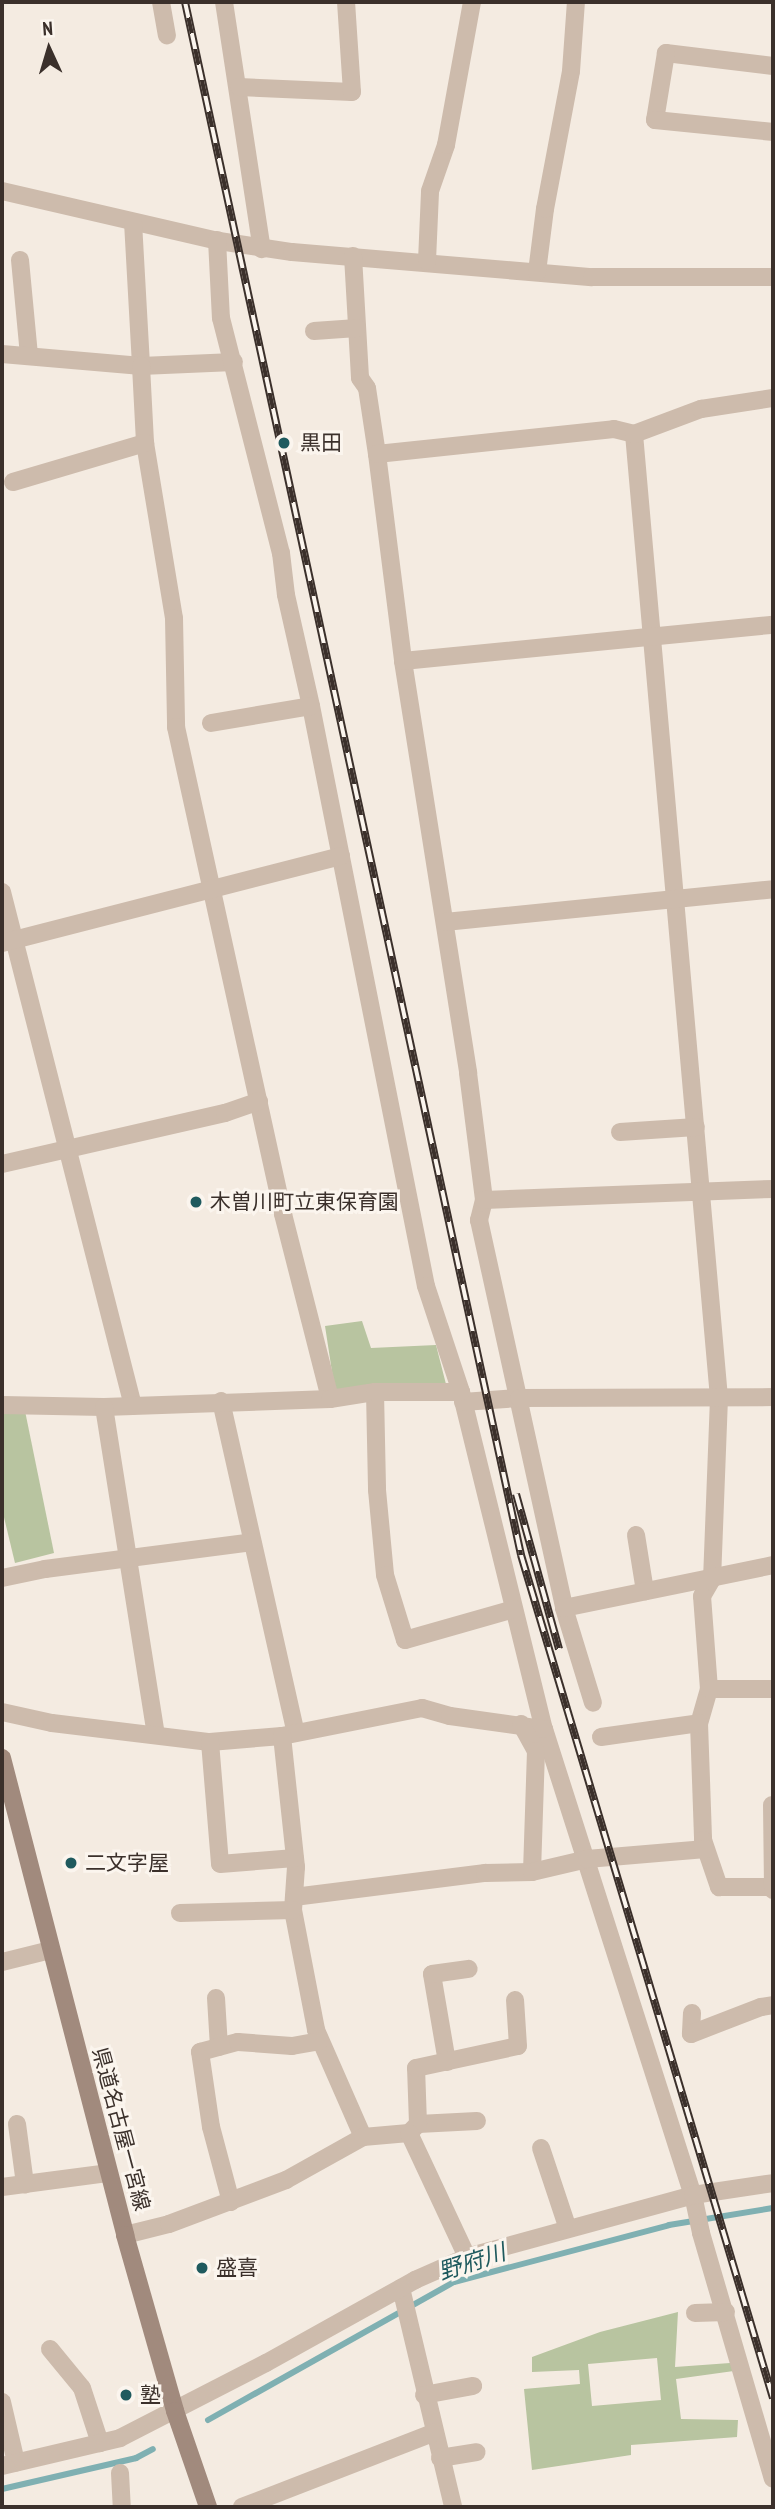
<!DOCTYPE html>
<meta charset="utf-8">
<style>
body{margin:0}
#map{position:relative;width:775px;height:2509px;overflow:hidden;background:#f4ebe1;font-family:"PT Sans Narrow","Noto Sans JP",sans-serif}
div>[style]{position:absolute}
[style*='--x']{left:calc(var(--x)*1px);top:calc(var(--y)*1px);width:calc(var(--w)*1px);rotate:calc(var(--a)*1deg)}
.green>*{inset:0;background:#b8c4a0}
.stream>*{height:6px;margin:-3px;padding:0 3px;transform-origin:3px;border-radius:3px;background:#7fb0b2}
.minor>*{height:18px;margin:-9px;padding:0 9px;transform-origin:9px;border-radius:9px;background:#cdbbac}
.secondary>*{height:18px;margin:-9px;padding:0 9px;transform-origin:9px;border-radius:9px;background:#a18a7d}
.rail>*{height:8px;margin-top:-4px;transform-origin:0;background:repeating-linear-gradient(90deg,#fbf5ee 0 16px,#3b302b 0 32px);box-sizing:border-box;border-block:2px solid #3b302b}
.dots>*{width:19px;height:19px;translate:-50% -50%;box-sizing:border-box;border:4px solid #fbf5ee;border-radius:50%}
span{translate:-50% -50%;white-space:nowrap;text-align:center;line-height:1.15;-webkit-text-stroke:6px #fbf5ee;paint-order:stroke}
.poi-label{font-size:21px;color:#3b302b}
.left{translate:0 -50%;text-align:left}
.street-label{font-size:21px;color:#3b302b}
.water-label{font-size:23px;color:#1f5a5e;font-style:italic}
.frame{position:absolute;inset:0;border:4px solid #3b302b;pointer-events:none}
.north{position:absolute;left:14px;top:14px;width:70px;height:70px;-webkit-text-stroke:5px #fbf5ee;paint-order:stroke;rotate:356deg;font-size:19px;font-weight:700;line-height:28px;text-align:center;color:#3b302b}
.north::after{content:'';display:block;margin:auto;width:24px;height:32px;background:#3b302b;clip-path:polygon(50% 0,100% 100%,50% 72%,0 100%)}
</style>
<div id="map">
<div class="green">
<i style="clip-path:polygon(362px 1321px,371px 1348px,436px 1345px,448px 1392px,336px 1398px,325px 1326px)"></i>
<i style="clip-path:polygon(2px 1405px,24px 1406px,54px 1553px,15px 1563px,2px 1509px)"></i>
<i style="clip-path:polygon(evenodd,678px 2312px,675px 2367px,730px 2363px,741px 2370px,676px 2379px,681px 2419px,738px 2420px,737px 2437px,631px 2445px,631px 2455px,532px 2470px,524px 2389px,580px 2384px,579px 2370px,532px 2372px,532px 2357px,600px 2332px,678px 2312px,657px 2358px,661px 2400px,592px 2406px,588px 2364px,657px 2358px)"></i>
</div>
<div class="stream">
<i style="--x:208;--y:2420;--w:282;--a:-29.3"></i>
<i style="--x:454;--y:2282;--w:222;--a:-14.8"></i>
<i style="--x:669;--y:2225;--w:105;--a:-9.3"></i>
<i style="--x:2;--y:2489;--w:138;--a:-13"></i>
<i style="--x:136;--y:2458;--w:19;--a:-28"></i>
</div>
<div class="minor">
<i style="--x:161;--y:2;--w:34;--a:80"></i>
<i style="--x:224;--y:2;--w:250;--a:81.3"></i>
<i style="--x:773;--y:66;--w:108;--a:-173.1"></i>
<i style="--x:666;--y:53;--w:68;--a:99.3"></i>
<i style="--x:655;--y:120;--w:119;--a:5.8"></i>
<i style="--x:239;--y:87;--w:113;--a:2.5"></i>
<i style="--x:352;--y:92;--w:90;--a:-93.8"></i>
<i style="--x:2;--y:191;--w:223;--a:13"></i>
<i style="--x:219;--y:241;--w:74;--a:8.6"></i>
<i style="--x:292;--y:252;--w:301;--a:4.8"></i>
<i style="--x:592;--y:277;--w:181;--a:0"></i>
<i style="--x:133;--y:222;--w:144;--a:86.8"></i>
<i style="--x:141;--y:366;--w:93;--a:-2.5"></i>
<i style="--x:217;--y:240;--w:78;--a:87.1"></i>
<i style="--x:221;--y:318;--w:243;--a:75.7"></i>
<i style="--x:281;--y:553;--w:42;--a:83.2"></i>
<i style="--x:286;--y:595;--w:114;--a:77.3"></i>
<i style="--x:311;--y:706;--w:591;--a:78.79"></i>
<i style="--x:426;--y:1286;--w:112;--a:71.7"></i>
<i style="--x:461;--y:1392;--w:347;--a:76.2"></i>
<i style="--x:544;--y:1729;--w:489;--a:72.3"></i>
<i style="--x:693;--y:2195;--w:39;--a:78"></i>
<i style="--x:701;--y:2233;--w:256;--a:73.7"></i>
<i style="--x:353;--y:256;--w:122;--a:86.7"></i>
<i style="--x:360;--y:378;--w:12;--a:55"></i>
<i style="--x:367;--y:388;--w:67;--a:81.4"></i>
<i style="--x:377;--y:454;--w:209;--a:82.8"></i>
<i style="--x:403;--y:661;--w:417;--a:81"></i>
<i style="--x:468;--y:1073;--w:128;--a:82.8"></i>
<i style="--x:484;--y:1200;--w:21;--a:104"></i>
<i style="--x:479;--y:1220;--w:397;--a:77.6"></i>
<i style="--x:564;--y:1608;--w:99;--a:73"></i>
<i style="--x:20;--y:260;--w:96;--a:84.6"></i>
<i style="--x:427;--y:261;--w:70;--a:-87.5"></i>
<i style="--x:430;--y:191;--w:49;--a:-70.8"></i>
<i style="--x:446;--y:145;--w:145;--a:-79.7"></i>
<i style="--x:537;--y:272;--w:64;--a:-82.8"></i>
<i style="--x:545;--y:209;--w:140;--a:-79.3"></i>
<i style="--x:571;--y:71;--w:69;--a:-85.9"></i>
<i style="--x:314;--y:331;--w:43;--a:-4"></i>
<i style="--x:2;--y:354;--w:140;--a:4.9"></i>
<i style="--x:141;--y:366;--w:77;--a:87"></i>
<i style="--x:145;--y:443;--w:177;--a:80.6"></i>
<i style="--x:174;--y:618;--w:109;--a:88.9"></i>
<i style="--x:176;--y:727;--w:499;--a:77.6"></i>
<i style="--x:283;--y:1214;--w:191;--a:75.7"></i>
<i style="--x:634;--y:434;--w:968;--a:84.96"></i>
<i style="--x:719;--y:1398;--w:181;--a:92.2"></i>
<i style="--x:712;--y:1579;--w:20;--a:120"></i>
<i style="--x:702;--y:1596;--w:93;--a:85.7"></i>
<i style="--x:709;--y:1689;--w:35;--a:106"></i>
<i style="--x:699;--y:1723;--w:117;--a:88"></i>
<i style="--x:703;--y:1840;--w:50;--a:71.2"></i>
<i style="--x:719;--y:1887;--w:54;--a:0"></i>
<i style="--x:377;--y:454;--w:238;--a:-6"></i>
<i style="--x:614;--y:429;--w:21;--a:14"></i>
<i style="--x:634;--y:434;--w:72;--a:-20.5"></i>
<i style="--x:701;--y:409;--w:73;--a:-8.7"></i>
<i style="--x:13;--y:482;--w:138;--a:-16.5"></i>
<i style="--x:403;--y:661;--w:372;--a:-5.6"></i>
<i style="--x:211;--y:723;--w:101;--a:-9.6"></i>
<i style="--x:2;--y:892;--w:530;--a:75.7"></i>
<i style="--x:445;--y:922;--w:330;--a:-5.7"></i>
<i style="--x:2;--y:943;--w:350;--a:-14.4"></i>
<i style="--x:620;--y:1132;--w:76;--a:-3.8"></i>
<i style="--x:2;--y:1164;--w:229;--a:-12.9"></i>
<i style="--x:225;--y:1113;--w:36;--a:-19"></i>
<i style="--x:484;--y:1200;--w:289;--a:-2.2"></i>
<i style="--x:375;--y:1392;--w:98;--a:88.8"></i>
<i style="--x:377;--y:1490;--w:85;--a:84.6"></i>
<i style="--x:385;--y:1575;--w:68;--a:72.9"></i>
<i style="--x:405;--y:1640;--w:113;--a:-15.9"></i>
<i style="--x:221;--y:1401;--w:340;--a:77.3"></i>
<i style="--x:463;--y:1402;--w:56;--a:-4.1"></i>
<i style="--x:519;--y:1398;--w:254;--a:-0.2"></i>
<i style="--x:2;--y:1405;--w:102;--a:1.1"></i>
<i style="--x:104;--y:1407;--w:226;--a:-2"></i>
<i style="--x:330;--y:1399;--w:46;--a:-8.8"></i>
<i style="--x:375;--y:1392;--w:86;--a:0"></i>
<i style="--x:104;--y:1407;--w:331;--a:81"></i>
<i style="--x:636;--y:1535;--w:57;--a:80.9"></i>
<i style="--x:2;--y:1578;--w:44;--a:-11.8"></i>
<i style="--x:45;--y:1569;--w:209;--a:-7.4"></i>
<i style="--x:564;--y:1608;--w:213;--a:-11.6"></i>
<i style="--x:709;--y:1689;--w:64;--a:0"></i>
<i style="--x:2;--y:1712;--w:51;--a:12.4"></i>
<i style="--x:52;--y:1723;--w:159;--a:6.9"></i>
<i style="--x:210;--y:1742;--w:72;--a:-4.8"></i>
<i style="--x:282;--y:1736;--w:143;--a:-11.3"></i>
<i style="--x:422;--y:1708;--w:29;--a:16"></i>
<i style="--x:450;--y:1716;--w:95;--a:7.9"></i>
<i style="--x:521;--y:1724;--w:31;--a:61"></i>
<i style="--x:536;--y:1751;--w:121;--a:91.9"></i>
<i style="--x:282;--y:1736;--w:132;--a:83.9"></i>
<i style="--x:296;--y:1867;--w:43;--a:94"></i>
<i style="--x:293;--y:1910;--w:122;--a:79.1"></i>
<i style="--x:316;--y:2030;--w:117;--a:66.3"></i>
<i style="--x:601;--y:1737;--w:99;--a:-8.1"></i>
<i style="--x:210;--y:1742;--w:122;--a:85.3"></i>
<i style="--x:220;--y:1864;--w:75;--a:-4.6"></i>
<i style="--x:772;--y:1805;--w:85;--a:89.3"></i>
<i style="--x:294;--y:1897;--w:193;--a:-7.2"></i>
<i style="--x:485;--y:1873;--w:47;--a:-1.2"></i>
<i style="--x:532;--y:1872;--w:57;--a:-13.3"></i>
<i style="--x:587;--y:1859;--w:119;--a:-4.8"></i>
<i style="--x:180;--y:1913;--w:113;--a:-1.5"></i>
<i style="--x:2;--y:1962;--w:50;--a:-13.8"></i>
<i style="--x:216;--y:1998;--w:49;--a:86.5"></i>
<i style="--x:692;--y:2013;--w:21;--a:93"></i>
<i style="--x:691;--y:2034;--w:75;--a:-21.1"></i>
<i style="--x:761;--y:2007;--w:12;--a:-9"></i>
<i style="--x:447;--y:2062;--w:89;--a:-99.7"></i>
<i style="--x:432;--y:1974;--w:37;--a:-8"></i>
<i style="--x:17;--y:2124;--w:61;--a:82.4"></i>
<i style="--x:418;--y:2124;--w:59;--a:-2.9"></i>
<i style="--x:409;--y:2133;--w:13;--a:-45"></i>
<i style="--x:418;--y:2124;--w:56;--a:-92"></i>
<i style="--x:416;--y:2068;--w:104;--a:-12.2"></i>
<i style="--x:518;--y:2046;--w:46;--a:-93.7"></i>
<i style="--x:541;--y:2148;--w:85;--a:71.6"></i>
<i style="--x:2;--y:2187;--w:108;--a:-7.5"></i>
<i style="--x:231;--y:2202;--w:78;--a:-104.9"></i>
<i style="--x:211;--y:2127;--w:76;--a:-98.3"></i>
<i style="--x:200;--y:2052;--w:39;--a:-15"></i>
<i style="--x:238;--y:2042;--w:54;--a:4.2"></i>
<i style="--x:292;--y:2046;--w:28;--a:-10"></i>
<i style="--x:125;--y:2235;--w:45;--a:-14"></i>
<i style="--x:169;--y:2224;--w:125;--a:-20.6"></i>
<i style="--x:286;--y:2180;--w:88;--a:-29.2"></i>
<i style="--x:363;--y:2137;--w:46;--a:-5"></i>
<i style="--x:409;--y:2133;--w:137;--a:64.9"></i>
<i style="--x:401;--y:2288;--w:225;--a:76.6"></i>
<i style="--x:695;--y:2313;--w:31;--a:-2"></i>
<i style="--x:50;--y:2349;--w:50;--a:50.6"></i>
<i style="--x:82;--y:2388;--w:58;--a:71.9"></i>
<i style="--x:424;--y:2395;--w:50;--a:-10.4"></i>
<i style="--x:2;--y:2402;--w:62;--a:76.9"></i>
<i style="--x:440;--y:2458;--w:37;--a:-9"></i>
<i style="--x:2;--y:2466;--w:121;--a:-13.3"></i>
<i style="--x:120;--y:2438;--w:164;--a:-27.2"></i>
<i style="--x:266;--y:2363;--w:171;--a:-29.1"></i>
<i style="--x:415;--y:2280;--w:57;--a:-23.9"></i>
<i style="--x:467;--y:2257;--w:234;--a:-15.3"></i>
<i style="--x:693;--y:2195;--w:81;--a:-8.5"></i>
<i style="--x:120;--y:2473;--w:34;--a:87"></i>
<i style="--x:242;--y:2507;--w:205;--a:-21.2"></i>
</div>
<div class="secondary">
<i style="--x:2;--y:1758;--w:493;--a:75.5"></i>
<i style="--x:125;--y:2235;--w:183;--a:74.1"></i>
<i style="--x:175;--y:2411;--w:102;--a:71"></i>
</div>
<div class="rail">
<i style="--x:185;--y:2;--w:1589;--a:77.79"></i>
<i style="--x:521;--y:1555;--w:880;--a:73.36"></i>
<i style="--x:516;--y:1494;--w:161;--a:74.5"></i>
</div>
<div class="dots">
<i style="left:284px;top:443px;background:#1f5a5e"></i>
<i style="left:196px;top:1202px;background:#1f5a5e"></i>
<i style="left:71px;top:1863px;background:#1f5a5e"></i>
<i style="left:202px;top:2268px;background:#1f5a5e"></i>
<i style="left:126px;top:2395px;background:#1f5a5e"></i>
</div>
<div class="poi-label">
<span class="left" style="left:300px;top:443px">黒田</span>
<span class="left" style="left:210px;top:1202px">木曽川町立東保育園</span>
<span class="left" style="left:85px;top:1863px">二文字屋</span>
<span class="left" style="left:216px;top:2268px">盛喜</span>
<span class="left" style="left:140px;top:2395px">塾</span>
</div>
<div class="street-label">
<span style="left:121px;top:2129px;rotate:75deg">県道名古屋一宮線</span>
</div>
<div class="water-label">
<span style="left:472px;top:2262px;rotate:-18deg">野府川</span>
</div>
<div class="frame"></div>
<div class="north">N</div>
</div>
